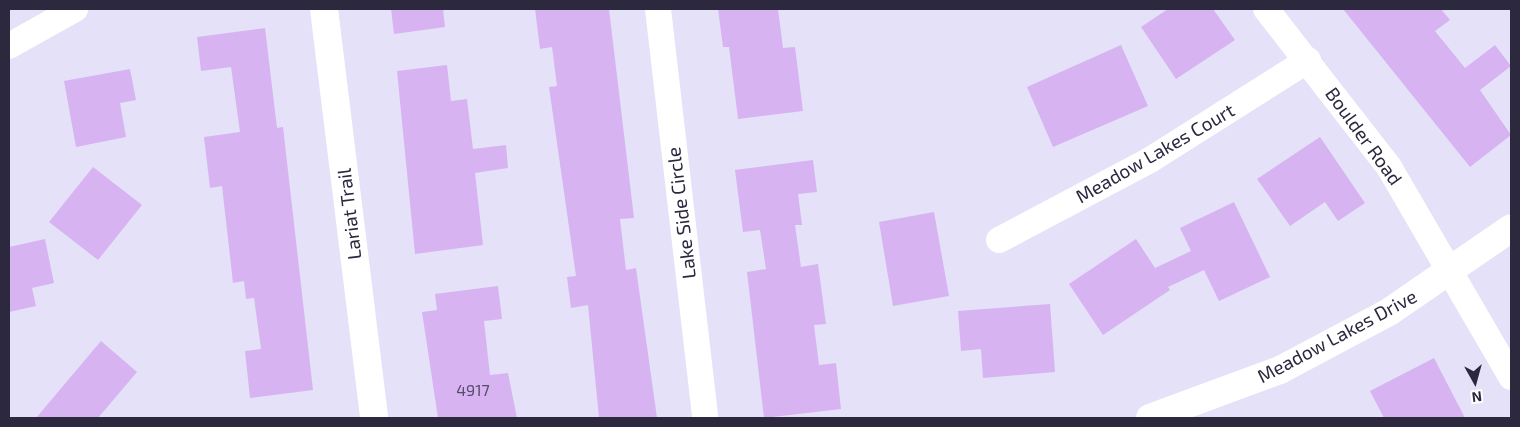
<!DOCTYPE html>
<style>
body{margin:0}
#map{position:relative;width:1520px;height:427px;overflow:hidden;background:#e4e1f9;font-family:"Exo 2",sans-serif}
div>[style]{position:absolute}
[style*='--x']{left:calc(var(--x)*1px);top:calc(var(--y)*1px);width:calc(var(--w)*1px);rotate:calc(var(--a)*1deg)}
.building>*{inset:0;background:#d7b4f1}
.minor>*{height:26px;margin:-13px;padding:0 13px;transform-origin:13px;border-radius:13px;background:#fff}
.tertiary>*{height:28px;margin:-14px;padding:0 14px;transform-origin:14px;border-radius:14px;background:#fff}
span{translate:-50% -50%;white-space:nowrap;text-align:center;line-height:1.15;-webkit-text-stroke:5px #fff;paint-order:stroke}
.number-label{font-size:16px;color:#574c6c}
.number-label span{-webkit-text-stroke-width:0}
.street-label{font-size:19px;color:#2c293f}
.frame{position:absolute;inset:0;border:10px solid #2c293f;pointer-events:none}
.north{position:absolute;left:1450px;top:357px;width:50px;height:50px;-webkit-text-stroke:4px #fff;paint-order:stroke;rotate:173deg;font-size:14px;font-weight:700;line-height:20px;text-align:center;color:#2c293f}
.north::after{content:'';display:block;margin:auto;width:18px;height:22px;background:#2c293f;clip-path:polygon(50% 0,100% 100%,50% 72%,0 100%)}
</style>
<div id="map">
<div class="building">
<i style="clip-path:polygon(391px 9px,443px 9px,445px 27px,394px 34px)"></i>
<i style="clip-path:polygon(535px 9px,609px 9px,634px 218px,620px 219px,626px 270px,636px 268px,657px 418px,599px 418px,588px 305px,571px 308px,567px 277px,576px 276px,549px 87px,557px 86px,552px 47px,540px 49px)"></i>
<i style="clip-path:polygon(718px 9px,778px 9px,783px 48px,795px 47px,803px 111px,738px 119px,729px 47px,723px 47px)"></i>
<i style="clip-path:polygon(1168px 9px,1213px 9px,1235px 40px,1176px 79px,1141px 27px)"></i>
<i style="clip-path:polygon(1343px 9px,1441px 9px,1450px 20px,1435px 31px,1465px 68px,1495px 45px,1511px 66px,1480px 90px,1511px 135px,1470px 167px)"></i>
<i style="clip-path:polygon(265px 28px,277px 128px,283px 127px,313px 390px,250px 398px,245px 351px,261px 349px,254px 298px,246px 299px,244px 281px,233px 283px,222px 186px,210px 188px,204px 137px,240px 132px,231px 67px,201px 71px,197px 37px)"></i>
<i style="clip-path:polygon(1121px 45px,1148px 106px,1053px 147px,1027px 87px)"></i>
<i style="clip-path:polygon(447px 65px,451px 101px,467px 99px,473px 149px,506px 145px,508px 168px,475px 173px,483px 245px,415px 254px,397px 71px)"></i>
<i style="clip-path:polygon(130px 69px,136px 100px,120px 103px,126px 137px,76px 147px,64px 81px)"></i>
<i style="clip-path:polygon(1320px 137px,1365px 203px,1338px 221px,1325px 202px,1290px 226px,1257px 179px)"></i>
<i style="clip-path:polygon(813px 160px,817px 192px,798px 194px,802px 225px,795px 225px,801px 267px,818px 264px,826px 324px,814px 325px,819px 365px,836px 363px,841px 409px,764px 418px,747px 272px,766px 269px,760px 230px,743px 232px,735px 170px)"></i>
<i style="clip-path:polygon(93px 167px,142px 205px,98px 260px,49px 222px)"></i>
<i style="clip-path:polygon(1234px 202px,1270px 277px,1219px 301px,1204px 270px,1168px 287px,1170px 290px,1103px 335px,1069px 284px,1136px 239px,1155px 268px,1191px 251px,1180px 228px)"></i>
<i style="clip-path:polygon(934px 212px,949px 296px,893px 306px,879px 222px)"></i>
<i style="clip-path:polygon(45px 239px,54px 283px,32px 288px,36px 306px,9px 312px,9px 247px)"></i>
<i style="clip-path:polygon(498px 286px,502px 319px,484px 321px,490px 375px,508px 373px,517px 418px,438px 418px,422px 312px,437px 310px,435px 294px)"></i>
<i style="clip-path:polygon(1050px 304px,1055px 372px,983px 378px,981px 349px,961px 351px,958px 311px)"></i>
<i style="clip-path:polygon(101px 341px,137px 372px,98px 418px,36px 418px)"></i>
<i style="clip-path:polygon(1434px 358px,1465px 418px,1384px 418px,1370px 391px)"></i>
</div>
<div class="minor">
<i style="--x:658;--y:9;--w:412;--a:83.4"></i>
<i style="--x:1266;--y:9;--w:200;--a:52.1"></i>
<i style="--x:1389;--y:167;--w:243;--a:59.8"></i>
<i style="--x:9;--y:46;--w:76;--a:-29.3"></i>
<i style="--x:999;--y:240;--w:171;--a:-27.9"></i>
<i style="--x:1150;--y:160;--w:187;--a:-32.3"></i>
</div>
<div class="tertiary">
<i style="--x:324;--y:9;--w:412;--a:83"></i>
<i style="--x:1150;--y:418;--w:139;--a:-20.3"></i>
<i style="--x:1280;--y:370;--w:123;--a:-28"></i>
<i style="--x:1389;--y:312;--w:148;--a:-34.5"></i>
</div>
<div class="number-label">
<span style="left:473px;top:390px">4917</span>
</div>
<div class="street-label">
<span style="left:1364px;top:136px;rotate:54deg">Boulder Road</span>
<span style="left:1155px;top:153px;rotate:-30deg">Meadow Lakes Court</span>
<span style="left:681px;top:213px;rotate:-97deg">Lake Side Circle</span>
<span style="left:349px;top:214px;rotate:-97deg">Lariat Trail</span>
<span style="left:1337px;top:336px;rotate:-28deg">Meadow Lakes Drive</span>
</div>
<div class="frame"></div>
<div class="north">N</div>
</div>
